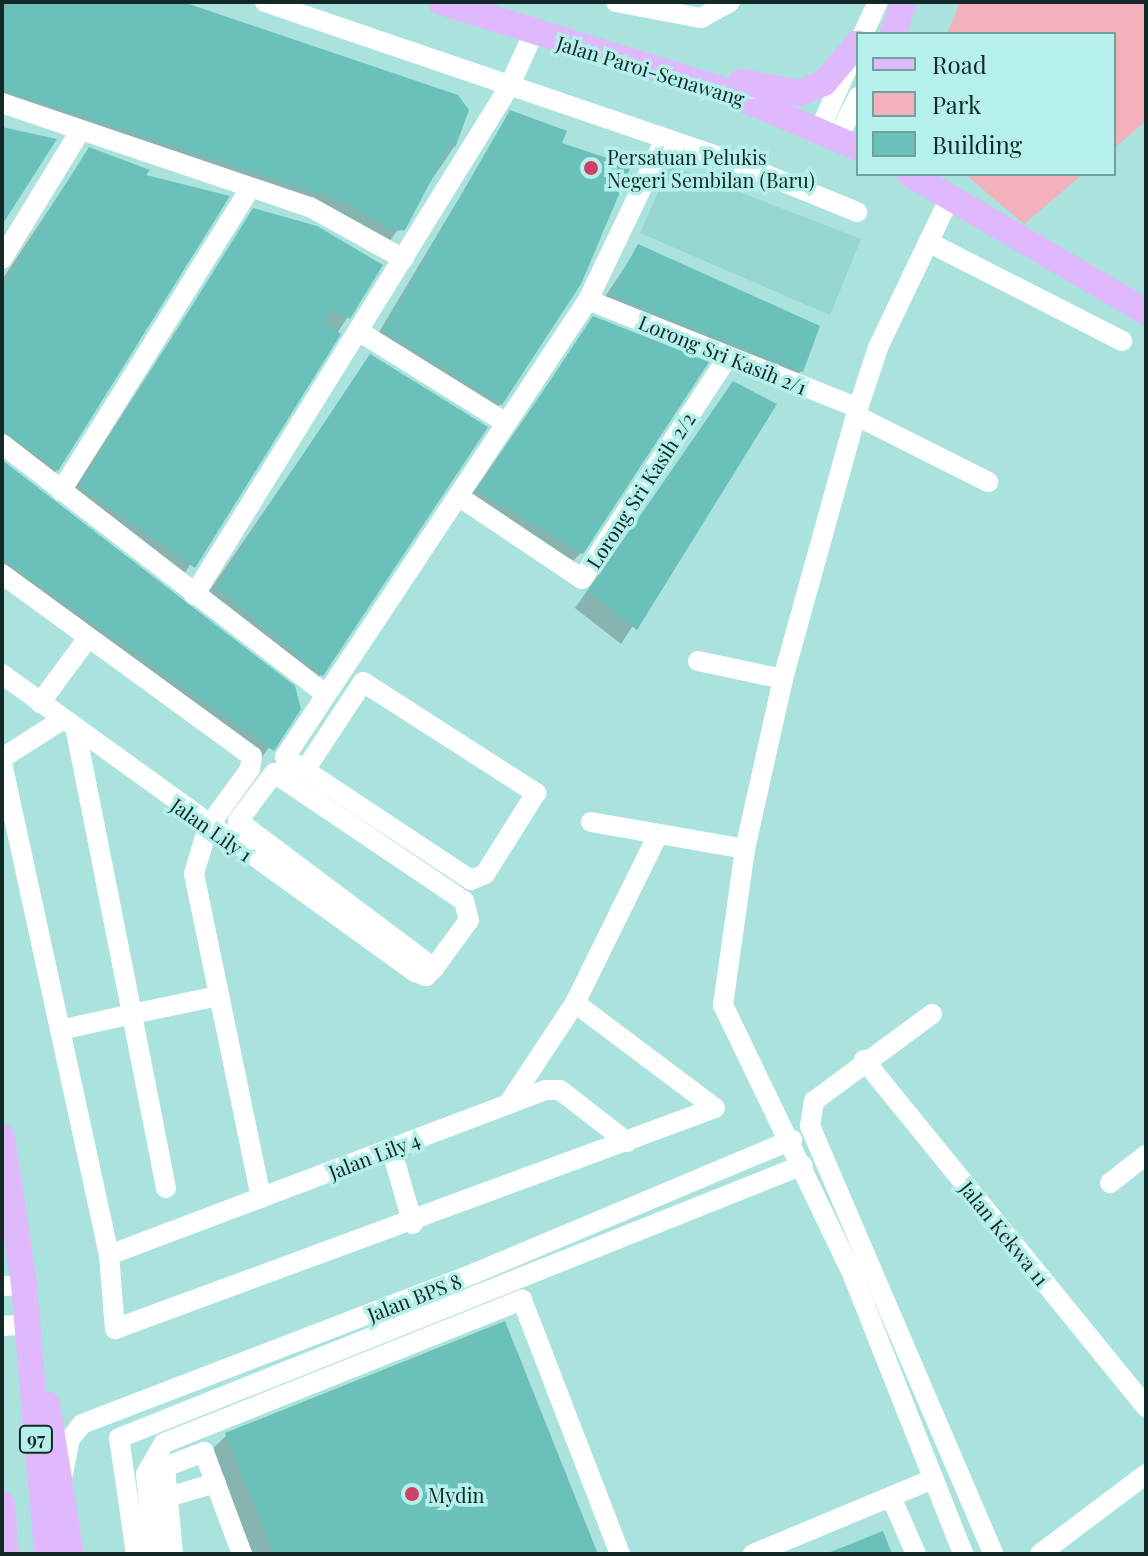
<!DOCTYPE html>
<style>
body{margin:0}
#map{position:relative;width:1148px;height:1556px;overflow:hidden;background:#aae2dd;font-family:"Playfair Display",serif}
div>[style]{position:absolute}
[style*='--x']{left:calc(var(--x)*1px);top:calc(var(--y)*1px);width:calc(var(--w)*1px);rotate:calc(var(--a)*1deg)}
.built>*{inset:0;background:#95d6d0}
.green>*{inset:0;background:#f2b1bb}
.shadow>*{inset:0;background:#0003}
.building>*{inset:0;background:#6bc1ba}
.minor>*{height:20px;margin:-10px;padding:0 10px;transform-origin:10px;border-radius:10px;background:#fff}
.major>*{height:26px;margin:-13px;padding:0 13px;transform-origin:13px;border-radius:13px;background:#dfb9fb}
.dots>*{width:22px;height:22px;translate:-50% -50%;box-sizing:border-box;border:4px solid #b6f0ea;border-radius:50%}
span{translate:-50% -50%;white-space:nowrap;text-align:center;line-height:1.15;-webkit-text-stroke:7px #b6f0ea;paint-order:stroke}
.shield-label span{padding:2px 6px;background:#b6f0ea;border:2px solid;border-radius:6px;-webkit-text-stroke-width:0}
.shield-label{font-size:18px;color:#122927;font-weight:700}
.street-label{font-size:20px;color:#122927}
.poi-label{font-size:20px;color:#122927}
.left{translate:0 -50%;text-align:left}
.frame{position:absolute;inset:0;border:4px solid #122927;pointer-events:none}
.legend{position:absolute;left:856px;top:32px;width:260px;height:144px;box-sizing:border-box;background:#b6f0ea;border:2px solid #74a09c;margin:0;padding:10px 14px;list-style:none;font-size:24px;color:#122927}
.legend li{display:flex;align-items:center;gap:16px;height:40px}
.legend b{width:40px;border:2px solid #74a09c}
</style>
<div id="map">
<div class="built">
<i style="clip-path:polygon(670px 165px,861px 239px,830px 315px,640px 233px)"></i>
</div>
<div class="green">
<i style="clip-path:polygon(960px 2px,1146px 2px,1146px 121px,1114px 148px,1114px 34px,947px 34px)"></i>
<i style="clip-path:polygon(965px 174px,1083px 174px,1024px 224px)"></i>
</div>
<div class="shadow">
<i style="clip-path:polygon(2px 2px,179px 2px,466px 110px,454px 147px,388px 244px,331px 217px,2px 110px)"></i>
<i style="clip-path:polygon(510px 113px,559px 145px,501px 404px,486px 419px,370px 347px)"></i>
<i style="clip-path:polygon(89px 149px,143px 177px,57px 470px,42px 485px,2px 452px,2px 280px)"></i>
<i style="clip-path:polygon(254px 210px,380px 266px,179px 582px,65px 503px)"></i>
<i style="clip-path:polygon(639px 246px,801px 371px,786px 386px,596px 310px)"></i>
<i style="clip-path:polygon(593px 319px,582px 552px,566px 568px,463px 507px)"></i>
<i style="clip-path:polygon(370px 357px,322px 674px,307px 689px,201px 603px)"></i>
<i style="clip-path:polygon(733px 384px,774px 405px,621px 644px,575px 608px)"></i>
<i style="clip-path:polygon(2px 463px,298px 709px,256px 765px,2px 583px)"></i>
<i style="clip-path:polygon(227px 1435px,596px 1554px,253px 1554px,211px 1450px)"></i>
</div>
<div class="building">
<i style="clip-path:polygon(2px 2px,183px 2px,458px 95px,469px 110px,455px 148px,453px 139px,405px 230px,392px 231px,347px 203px,2px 90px)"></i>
<i style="clip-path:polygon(510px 110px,567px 131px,562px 143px,631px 166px,581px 284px,502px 405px,383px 331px)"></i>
<i style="clip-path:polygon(2px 127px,57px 139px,2px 225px)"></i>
<i style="clip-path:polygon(89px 147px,150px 170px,146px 175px,230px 196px,58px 471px,2px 431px,2px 286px)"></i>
<i style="clip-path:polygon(253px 208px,317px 226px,383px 265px,350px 319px,331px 310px,324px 322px,341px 334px,195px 568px,79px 487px)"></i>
<i style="clip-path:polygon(638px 244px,820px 326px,803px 372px,610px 295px)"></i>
<i style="clip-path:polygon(593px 316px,709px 362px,583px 554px,477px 491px)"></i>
<i style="clip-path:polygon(370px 354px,488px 427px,323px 676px,215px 587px)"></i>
<i style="clip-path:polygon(733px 381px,777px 404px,637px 630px,588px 592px)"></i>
<i style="clip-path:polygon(2px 460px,295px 686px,301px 709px,274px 751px,2px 559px)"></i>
<i style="clip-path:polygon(505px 1321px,598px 1554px,274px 1554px,225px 1433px)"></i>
<i style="clip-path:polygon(883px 1531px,892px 1554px,828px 1554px,828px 1553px)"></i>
</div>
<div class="minor">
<i style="--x:265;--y:2;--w:496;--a:18.8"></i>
<i style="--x:735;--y:162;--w:132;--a:22.3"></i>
<i style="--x:616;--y:2;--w:86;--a:10.7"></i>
<i style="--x:701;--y:18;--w:33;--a:-29"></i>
<i style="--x:863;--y:34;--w:35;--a:-65"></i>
<i style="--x:2;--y:103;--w:325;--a:18.7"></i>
<i style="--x:310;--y:207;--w:107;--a:29"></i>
<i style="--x:820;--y:129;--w:76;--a:-65.8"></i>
<i style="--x:838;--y:138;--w:46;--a:-64"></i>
<i style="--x:951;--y:195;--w:166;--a:115.6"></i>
<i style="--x:879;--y:345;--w:66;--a:108.4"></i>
<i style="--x:858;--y:408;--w:281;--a:105.5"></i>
<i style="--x:783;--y:679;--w:174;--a:102.6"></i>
<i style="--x:745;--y:849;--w:158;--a:98"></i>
<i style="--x:723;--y:1005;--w:297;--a:64.3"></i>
<i style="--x:852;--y:1273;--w:302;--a:68.4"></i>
<i style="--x:928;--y:242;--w:218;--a:27"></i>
<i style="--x:2;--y:259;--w:150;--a:-58.6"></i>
<i style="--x:588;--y:300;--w:291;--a:21.8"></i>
<i style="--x:360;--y:332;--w:172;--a:31.9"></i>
<i style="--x:857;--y:416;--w:147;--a:26.7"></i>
<i style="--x:2;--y:444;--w:409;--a:37.7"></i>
<i style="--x:61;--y:491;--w:355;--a:-58"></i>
<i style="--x:458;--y:496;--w:149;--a:33.8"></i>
<i style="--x:582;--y:579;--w:266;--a:-56.7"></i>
<i style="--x:2;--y:574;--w:309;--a:36.1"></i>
<i style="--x:252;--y:756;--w:13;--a:99"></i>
<i style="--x:250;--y:769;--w:72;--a:125.9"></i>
<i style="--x:208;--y:827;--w:49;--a:106.6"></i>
<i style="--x:194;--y:874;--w:331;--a:78.3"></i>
<i style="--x:194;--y:595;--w:598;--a:-58.2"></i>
<i style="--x:509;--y:87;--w:60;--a:-65.6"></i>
<i style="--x:698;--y:661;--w:87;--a:12"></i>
<i style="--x:2;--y:674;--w:509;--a:35.81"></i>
<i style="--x:415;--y:972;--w:12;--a:20"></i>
<i style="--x:426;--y:976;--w:11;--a:-45"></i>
<i style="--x:434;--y:968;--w:59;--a:-53.9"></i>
<i style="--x:469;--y:920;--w:20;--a:-105"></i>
<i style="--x:464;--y:901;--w:229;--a:-146"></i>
<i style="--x:274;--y:773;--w:60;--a:126.9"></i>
<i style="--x:238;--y:821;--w:245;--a:36.9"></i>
<i style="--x:40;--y:703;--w:81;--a:-53.6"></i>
<i style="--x:2;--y:758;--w:71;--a:-32.3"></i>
<i style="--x:2;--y:763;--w:504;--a:77.73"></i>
<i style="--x:109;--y:1255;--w:74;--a:85.4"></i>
<i style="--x:115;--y:1329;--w:639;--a:-20.22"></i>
<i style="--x:305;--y:770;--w:105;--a:-56.6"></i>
<i style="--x:363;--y:682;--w:206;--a:32.7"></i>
<i style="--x:536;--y:793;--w:96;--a:122.2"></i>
<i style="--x:485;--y:874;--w:15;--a:157"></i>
<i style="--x:471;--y:880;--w:223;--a:-146.5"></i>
<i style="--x:285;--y:757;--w:548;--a:-56.45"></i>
<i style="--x:588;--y:300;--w:178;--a:-64.4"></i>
<i style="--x:591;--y:822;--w:156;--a:9.9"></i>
<i style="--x:575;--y:1003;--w:175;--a:36.9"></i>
<i style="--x:932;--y:1014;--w:147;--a:143.6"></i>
<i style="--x:814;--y:1101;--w:25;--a:99"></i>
<i style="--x:810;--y:1126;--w:465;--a:66.8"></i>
<i style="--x:60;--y:1030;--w:74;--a:-12.5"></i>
<i style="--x:132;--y:1014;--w:288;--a:-101.2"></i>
<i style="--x:864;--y:1060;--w:447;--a:50.9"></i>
<i style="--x:509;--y:1103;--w:120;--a:-56.6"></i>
<i style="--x:575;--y:1003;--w:188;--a:-63.8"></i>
<i style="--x:391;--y:1148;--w:79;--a:73.9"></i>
<i style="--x:1110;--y:1183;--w:46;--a:-37.9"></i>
<i style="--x:166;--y:1188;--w:177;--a:-101.1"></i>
<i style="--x:132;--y:1014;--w:88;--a:-11.8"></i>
<i style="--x:109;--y:1255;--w:467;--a:-20.7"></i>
<i style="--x:546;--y:1090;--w:14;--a:0"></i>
<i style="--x:560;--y:1090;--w:85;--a:37.8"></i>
<i style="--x:2;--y:1286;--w:22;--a:-3"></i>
<i style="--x:2;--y:1326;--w:26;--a:-4"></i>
<i style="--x:63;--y:1474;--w:36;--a:-79"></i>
<i style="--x:70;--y:1439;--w:19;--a:-51"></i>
<i style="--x:82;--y:1424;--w:421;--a:-21"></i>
<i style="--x:475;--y:1273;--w:344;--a:-22.8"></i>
<i style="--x:168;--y:1497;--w:50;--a:-16.3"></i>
<i style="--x:891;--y:1497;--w:62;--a:66.3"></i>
<i style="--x:136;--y:1554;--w:117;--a:-98.3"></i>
<i style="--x:119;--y:1438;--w:736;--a:-21.76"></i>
<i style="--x:154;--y:1554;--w:80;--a:-95.7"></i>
<i style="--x:146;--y:1474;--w:36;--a:-60"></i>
<i style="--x:164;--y:1443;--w:386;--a:-21.8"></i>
<i style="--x:522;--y:1300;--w:272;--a:68.9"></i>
<i style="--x:173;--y:1554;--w:87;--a:-95.3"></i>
<i style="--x:165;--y:1467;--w:42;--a:-21"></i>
<i style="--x:204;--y:1452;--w:109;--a:69.6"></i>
<i style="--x:753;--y:1554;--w:193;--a:-22.6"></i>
<i style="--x:1040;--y:1554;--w:133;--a:-37"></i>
</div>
<div class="major">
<i style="--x:441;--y:2;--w:292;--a:17.3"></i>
<i style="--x:720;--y:89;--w:150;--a:23.1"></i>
<i style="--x:893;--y:34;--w:34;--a:-71"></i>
<i style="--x:741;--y:82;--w:60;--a:10.6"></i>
<i style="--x:800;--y:93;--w:26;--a:-23"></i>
<i style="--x:824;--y:83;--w:52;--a:-49.6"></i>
<i style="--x:910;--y:174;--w:273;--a:30.3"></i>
<i style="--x:2;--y:1137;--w:150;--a:81.5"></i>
<i style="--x:24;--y:1285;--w:270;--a:85.1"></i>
<i style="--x:47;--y:1404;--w:152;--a:80.9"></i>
<i style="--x:2;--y:1504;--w:50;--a:85.4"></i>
</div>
<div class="dots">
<i style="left:591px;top:168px;background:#cf4066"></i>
<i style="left:412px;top:1494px;background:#cf4066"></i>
</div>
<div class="shield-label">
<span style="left:36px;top:1439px">97</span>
</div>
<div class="street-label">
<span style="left:651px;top:70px;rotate:17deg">Jalan Paroi-Senawang</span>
<span style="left:723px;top:354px;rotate:22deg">Lorong Sri Kasih 2/1</span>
<span style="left:640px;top:490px;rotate:-57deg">Lorong Sri Kasih 2/2</span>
<span style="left:212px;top:829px;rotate:35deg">Jalan Lily 1</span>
<span style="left:374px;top:1155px;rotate:-21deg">Jalan Lily 4</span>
<span style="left:1005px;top:1233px;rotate:51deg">Jalan Kekwa 11</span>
<span style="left:414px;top:1297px;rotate:-21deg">Jalan BPS 8</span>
</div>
<div class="poi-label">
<span class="left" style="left:607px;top:168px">Persatuan Pelukis<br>Negeri Sembilan (Baru)</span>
<span class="left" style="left:428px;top:1494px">Mydin</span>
</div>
<div class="frame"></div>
<ul class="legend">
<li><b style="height:10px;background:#dfb9fb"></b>Road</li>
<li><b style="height:22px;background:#f2b1bb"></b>Park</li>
<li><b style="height:22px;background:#6bc1ba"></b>Building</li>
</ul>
</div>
